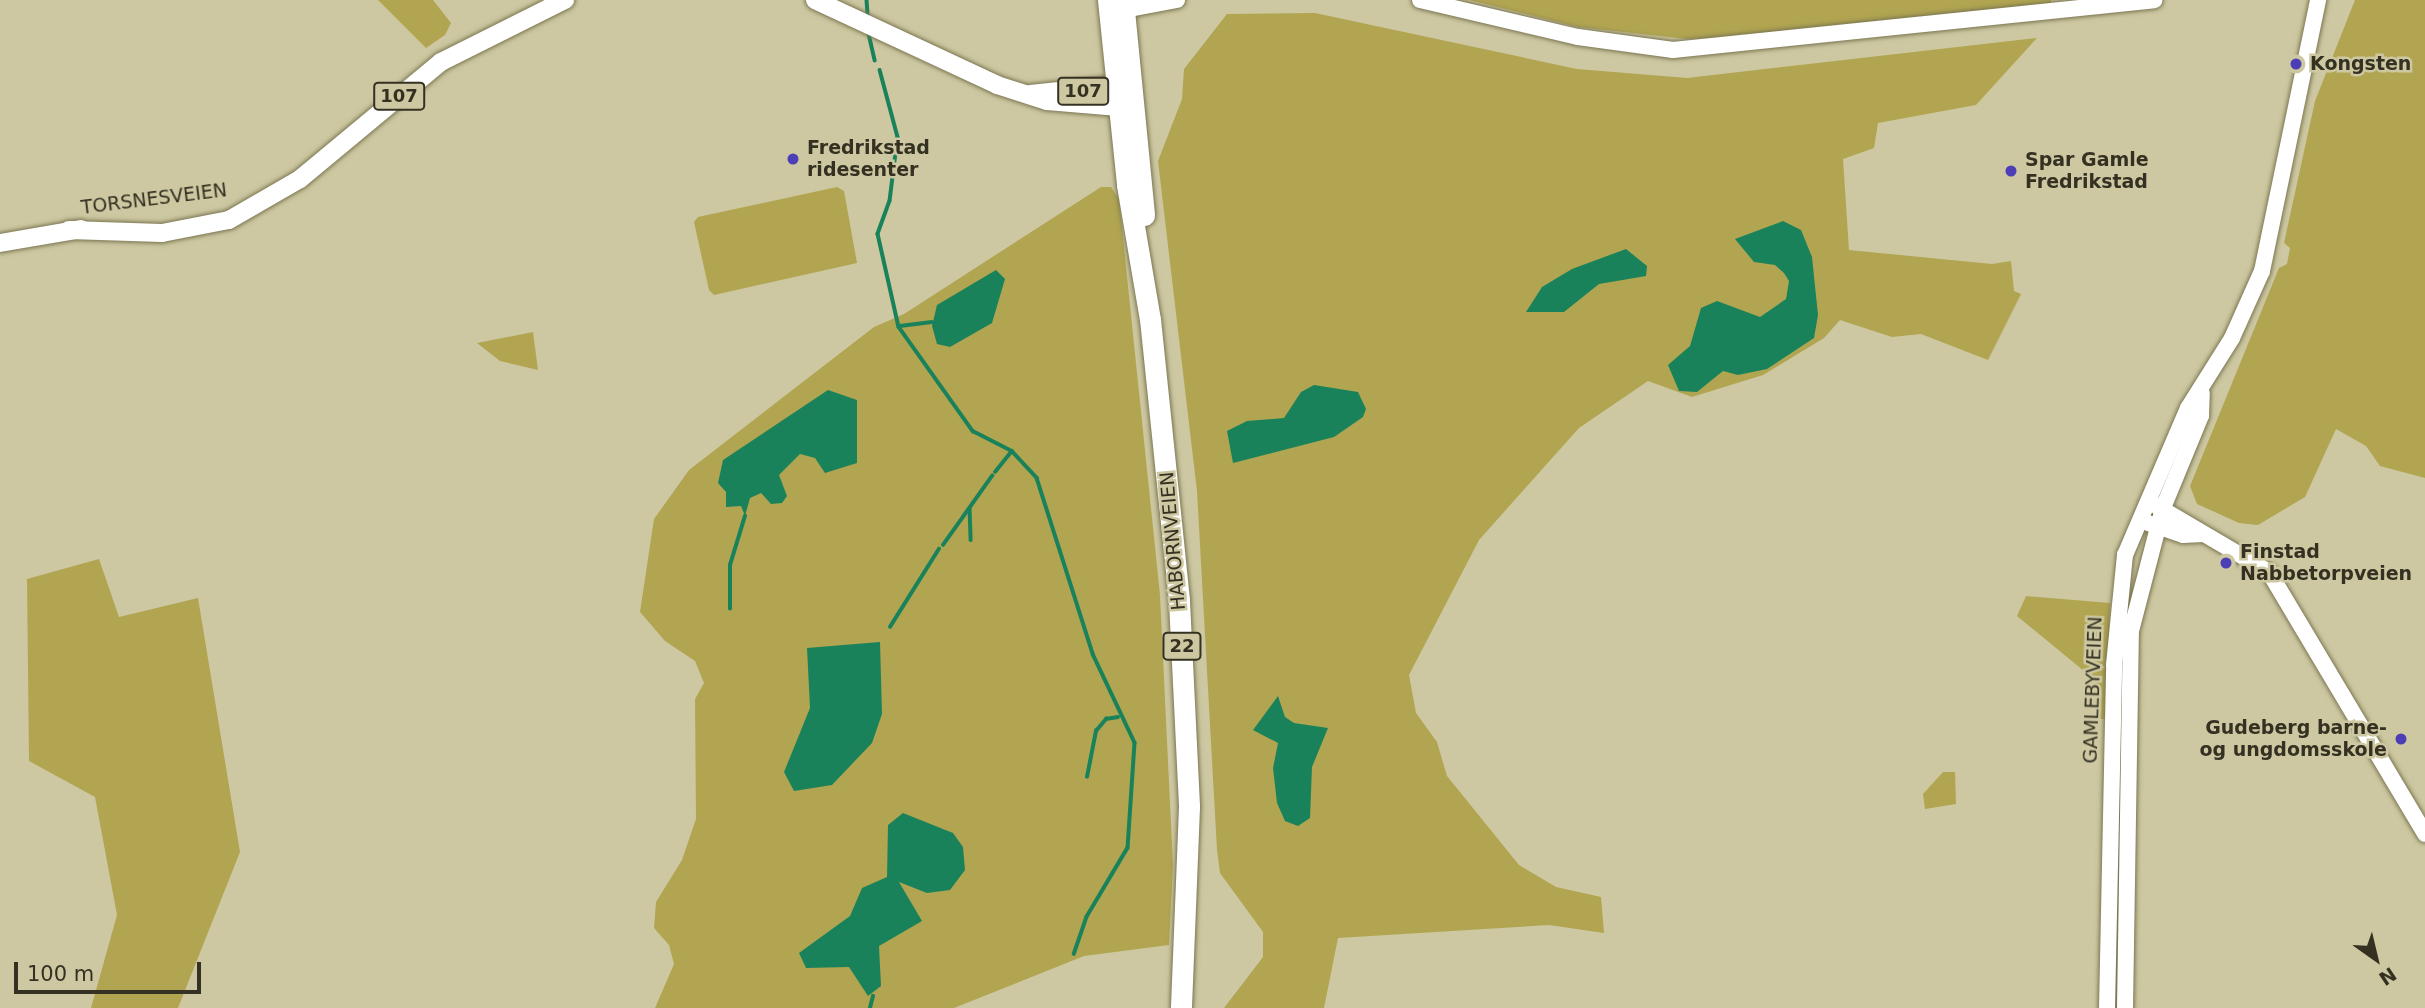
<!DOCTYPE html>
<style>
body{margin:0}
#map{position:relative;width:2425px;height:1008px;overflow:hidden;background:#cdc8a1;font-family:"DejaVu Sans",sans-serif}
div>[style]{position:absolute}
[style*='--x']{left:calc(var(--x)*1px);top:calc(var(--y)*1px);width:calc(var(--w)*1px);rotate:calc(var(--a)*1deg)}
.green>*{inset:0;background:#b1a551}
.water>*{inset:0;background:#1a825a}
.stream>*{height:3.5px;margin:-1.75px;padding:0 1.75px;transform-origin:1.75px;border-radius:1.75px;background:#1a825a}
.roads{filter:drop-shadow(0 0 2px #7b7652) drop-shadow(0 0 2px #7b7652)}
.secondary>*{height:16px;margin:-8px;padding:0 8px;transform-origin:8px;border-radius:8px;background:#fff}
.primary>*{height:18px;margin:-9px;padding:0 9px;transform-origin:9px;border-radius:9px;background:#fff}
.highway>*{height:21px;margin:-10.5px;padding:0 10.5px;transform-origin:10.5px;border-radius:10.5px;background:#fff}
.dots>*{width:19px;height:19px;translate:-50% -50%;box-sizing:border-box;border:4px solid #cdc8a1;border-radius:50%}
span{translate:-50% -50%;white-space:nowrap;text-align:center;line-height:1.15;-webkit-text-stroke:5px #cdc8a1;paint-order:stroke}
.shield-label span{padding:2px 5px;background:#cdc8a1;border:2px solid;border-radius:5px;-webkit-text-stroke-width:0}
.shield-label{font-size:18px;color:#343122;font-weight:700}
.poi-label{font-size:19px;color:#343122;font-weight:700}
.left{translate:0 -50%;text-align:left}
.right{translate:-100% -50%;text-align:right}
.street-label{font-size:19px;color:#343122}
.north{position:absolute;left:2341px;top:924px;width:70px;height:70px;-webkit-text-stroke:5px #cdc8a1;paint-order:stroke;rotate:146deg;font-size:19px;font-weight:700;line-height:28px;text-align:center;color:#343122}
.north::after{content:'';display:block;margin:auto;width:24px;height:32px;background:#343122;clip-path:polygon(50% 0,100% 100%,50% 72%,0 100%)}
.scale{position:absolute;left:14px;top:962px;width:187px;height:32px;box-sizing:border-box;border:4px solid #343122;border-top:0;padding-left:9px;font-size:21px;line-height:24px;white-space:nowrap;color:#343122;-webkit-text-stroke:5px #cdc8a1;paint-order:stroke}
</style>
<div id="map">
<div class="green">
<i style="clip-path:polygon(378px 0,433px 0,451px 23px,445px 35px,426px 48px)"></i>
<i style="clip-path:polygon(1469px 0,2051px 0,2051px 5px,1779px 36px,1687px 39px,1578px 27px)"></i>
<i style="clip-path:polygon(2355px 0,2425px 0,2425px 478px,2380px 466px,2366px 446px,2336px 429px,2305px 497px,2258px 525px,2239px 523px,2197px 504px,2190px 486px,2279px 268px,2287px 264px,2290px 248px,2284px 243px,2315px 101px)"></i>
<i style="clip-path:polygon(1315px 13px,1577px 69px,1687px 78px,2037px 38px,1976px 105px,1878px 123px,1874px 148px,1843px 159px,1849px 250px,1992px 264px,2011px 261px,2014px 291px,2021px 294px,1988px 360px,1921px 334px,1892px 337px,1840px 320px,1824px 338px,1763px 375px,1692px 397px,1648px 381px,1579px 428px,1479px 540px,1409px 675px,1416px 713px,1437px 742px,1447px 776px,1519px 865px,1556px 887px,1601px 897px,1604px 933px,1549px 925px,1338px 938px,1324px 1008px,1224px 1008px,1263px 957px,1263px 932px,1220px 873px,1217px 850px,1197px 491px,1158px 161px,1182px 99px,1184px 69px,1227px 14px)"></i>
<i style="clip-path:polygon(837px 187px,844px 191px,857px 263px,714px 295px,709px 290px,694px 222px,698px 217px)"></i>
<i style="clip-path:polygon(1101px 187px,1111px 187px,1119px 199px,1160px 595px,1173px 865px,1169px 945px,1084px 956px,954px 1008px,655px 1008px,674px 964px,669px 945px,654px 928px,656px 902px,682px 860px,696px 819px,695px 699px,704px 683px,695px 661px,665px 641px,640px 612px,654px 519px,689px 470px,874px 327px,904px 314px)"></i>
<i style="clip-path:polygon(533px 332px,538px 370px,500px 361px,477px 343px)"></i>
<i style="clip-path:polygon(99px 559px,119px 617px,198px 598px,240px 852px,178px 1008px,91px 1008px,117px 915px,95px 797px,29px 761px,27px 579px)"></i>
<i style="clip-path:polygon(2026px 596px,2110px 603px,2106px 719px,2098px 719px,2095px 680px,2017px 616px)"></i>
<i style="clip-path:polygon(1943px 772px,1955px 772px,1956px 804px,1925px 809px,1923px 794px)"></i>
</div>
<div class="water">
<i style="clip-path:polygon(1783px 221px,1801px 230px,1812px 257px,1818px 315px,1814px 338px,1767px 369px,1738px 375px,1723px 371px,1697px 392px,1679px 391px,1668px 365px,1690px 346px,1701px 308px,1717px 301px,1760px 317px,1786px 299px,1789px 281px,1784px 273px,1775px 265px,1754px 262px,1735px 239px)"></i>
<i style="clip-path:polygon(1626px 249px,1647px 266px,1646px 276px,1599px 284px,1564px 312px,1526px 312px,1542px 287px,1572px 269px)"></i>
<i style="clip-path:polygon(996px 270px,1005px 279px,992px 323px,950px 347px,937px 344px,932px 326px,937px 305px)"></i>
<i style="clip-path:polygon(1314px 385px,1358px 392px,1366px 409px,1363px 417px,1334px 437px,1233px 463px,1227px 431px,1247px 421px,1284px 418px,1301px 392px)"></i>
<i style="clip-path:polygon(828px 390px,857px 400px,857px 463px,825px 473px,815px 458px,800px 454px,779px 475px,787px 496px,782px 503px,771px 504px,761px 493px,750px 498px,745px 516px,741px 506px,726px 507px,726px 492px,718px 483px,723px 460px)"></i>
<i style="clip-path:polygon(880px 642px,882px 714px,872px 743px,832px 785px,794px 791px,784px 772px,810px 708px,807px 648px)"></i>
<i style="clip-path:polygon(1278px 696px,1285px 717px,1294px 723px,1328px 728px,1312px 767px,1310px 818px,1298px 826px,1285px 821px,1277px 803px,1273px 768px,1278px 743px,1253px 730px)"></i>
<i style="clip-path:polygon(903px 813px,953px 833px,963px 847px,965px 870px,950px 890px,927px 893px,899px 882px,922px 921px,879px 946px,881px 986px,868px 996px,849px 967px,806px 968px,799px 953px,850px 916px,862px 888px,887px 877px,888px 825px)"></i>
</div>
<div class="stream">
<i style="--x:867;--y:0;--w:14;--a:86"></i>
<i style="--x:869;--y:34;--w:27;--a:77"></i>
<i style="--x:880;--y:70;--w:69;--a:75"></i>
<i style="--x:898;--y:137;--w:64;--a:97.1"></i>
<i style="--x:890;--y:201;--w:35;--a:110"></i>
<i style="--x:878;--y:234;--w:95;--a:77.3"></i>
<i style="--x:899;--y:327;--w:128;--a:54.6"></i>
<i style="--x:973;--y:431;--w:44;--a:27.1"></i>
<i style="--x:1012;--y:451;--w:37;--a:47"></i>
<i style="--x:1037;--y:478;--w:185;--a:72.3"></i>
<i style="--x:1093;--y:654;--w:98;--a:64.7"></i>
<i style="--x:1135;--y:743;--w:105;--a:93.8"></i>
<i style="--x:1128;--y:848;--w:80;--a:120.7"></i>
<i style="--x:1087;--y:917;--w:39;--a:109"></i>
<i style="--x:900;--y:326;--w:32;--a:-7"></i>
<i style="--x:995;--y:472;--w:26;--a:-51"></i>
<i style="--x:970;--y:508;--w:32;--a:88"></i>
<i style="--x:943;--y:545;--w:85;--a:-54.6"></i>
<i style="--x:730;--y:609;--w:44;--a:-90"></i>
<i style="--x:730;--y:565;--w:51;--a:-73"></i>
<i style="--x:890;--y:627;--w:92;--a:-57.9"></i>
<i style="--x:1087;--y:777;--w:47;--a:-78.9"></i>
<i style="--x:1096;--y:731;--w:16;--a:-50"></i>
<i style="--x:1106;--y:719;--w:12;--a:-9"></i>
<i style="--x:870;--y:1008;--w:12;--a:-76"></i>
</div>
<div class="roads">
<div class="secondary">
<i style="--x:1420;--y:0;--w:162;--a:13.2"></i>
<i style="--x:1578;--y:37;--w:96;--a:7.8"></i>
<i style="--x:1673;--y:50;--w:484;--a:-5.9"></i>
<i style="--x:1115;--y:6;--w:10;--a:24"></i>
<i style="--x:1124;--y:10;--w:54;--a:-10.7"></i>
<i style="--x:2155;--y:505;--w:132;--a:30.4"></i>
<i style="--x:2269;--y:572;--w:305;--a:59.2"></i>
<i style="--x:2148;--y:523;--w:37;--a:19"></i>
<i style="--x:2183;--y:535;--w:20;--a:-3"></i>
<i style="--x:2107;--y:1008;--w:343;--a:-88.8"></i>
<i style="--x:2114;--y:665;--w:111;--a:-84.3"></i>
<i style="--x:2125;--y:555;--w:160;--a:-66.8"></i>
<i style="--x:2188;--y:408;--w:83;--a:-57.8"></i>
<i style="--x:2232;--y:338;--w:73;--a:-65.9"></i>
<i style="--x:2262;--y:271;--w:277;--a:-78.3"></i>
<i style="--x:2125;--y:1008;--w:377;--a:-89.1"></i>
<i style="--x:2131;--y:631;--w:127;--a:-75.4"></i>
<i style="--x:2163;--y:508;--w:100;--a:-67.6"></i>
<i style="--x:2201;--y:416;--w:23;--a:-88"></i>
</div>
<div class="primary">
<i style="--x:815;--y:0;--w:201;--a:25"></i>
<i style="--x:997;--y:85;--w:52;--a:17.7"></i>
<i style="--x:1047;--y:101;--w:72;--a:4.8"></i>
<i style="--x:1119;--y:107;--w:17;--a:-40"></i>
<i style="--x:1132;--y:96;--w:19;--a:-145"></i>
<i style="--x:1116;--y:85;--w:86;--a:174"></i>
<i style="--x:69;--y:230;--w:93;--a:1.8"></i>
<i style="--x:162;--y:233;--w:68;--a:-11"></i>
<i style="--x:229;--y:220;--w:82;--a:-30"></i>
<i style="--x:300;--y:179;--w:183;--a:-39.7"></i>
<i style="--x:441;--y:62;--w:139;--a:-26.6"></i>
<i style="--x:0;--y:243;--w:82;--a:-9.8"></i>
</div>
<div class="highway">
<i style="--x:1108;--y:0;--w:186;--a:84.1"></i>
<i style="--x:1127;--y:185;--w:136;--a:80.3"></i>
<i style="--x:1150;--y:319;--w:283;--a:84.1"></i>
<i style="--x:1179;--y:601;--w:206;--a:87.2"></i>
<i style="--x:1189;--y:807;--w:201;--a:92.3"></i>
<i style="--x:1123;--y:0;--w:216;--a:84.4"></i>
</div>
</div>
<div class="dots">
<i style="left:2296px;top:64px;background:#4c3fb6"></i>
<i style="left:793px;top:159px;background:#4c3fb6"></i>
<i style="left:2011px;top:171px;background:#4c3fb6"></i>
<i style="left:2226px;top:563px;background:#4c3fb6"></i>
<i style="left:2401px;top:739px;background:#4c3fb6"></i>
</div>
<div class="shield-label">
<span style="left:1083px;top:91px">107</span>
<span style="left:399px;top:96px">107</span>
<span style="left:1182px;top:646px">22</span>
</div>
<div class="poi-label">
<span class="left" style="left:2310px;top:64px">Kongsten</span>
<span class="left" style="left:807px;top:159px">Fredrikstad<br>ridesenter</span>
<span class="left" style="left:2025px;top:171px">Spar Gamle<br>Fredrikstad</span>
<span class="left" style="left:2240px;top:563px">Finstad<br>Nabbetorpveien</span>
<span class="right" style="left:2387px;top:739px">Gudeberg barne-<br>og ungdomsskole</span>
</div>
<div class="street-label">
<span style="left:154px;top:199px;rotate:-7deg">TORSNESVEIEN</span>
<span style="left:1173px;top:541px;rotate:-95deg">HABORNVEIEN</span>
<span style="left:2093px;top:690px;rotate:-88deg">GAMLEBYVEIEN</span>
</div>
<div class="north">N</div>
<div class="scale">100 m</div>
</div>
